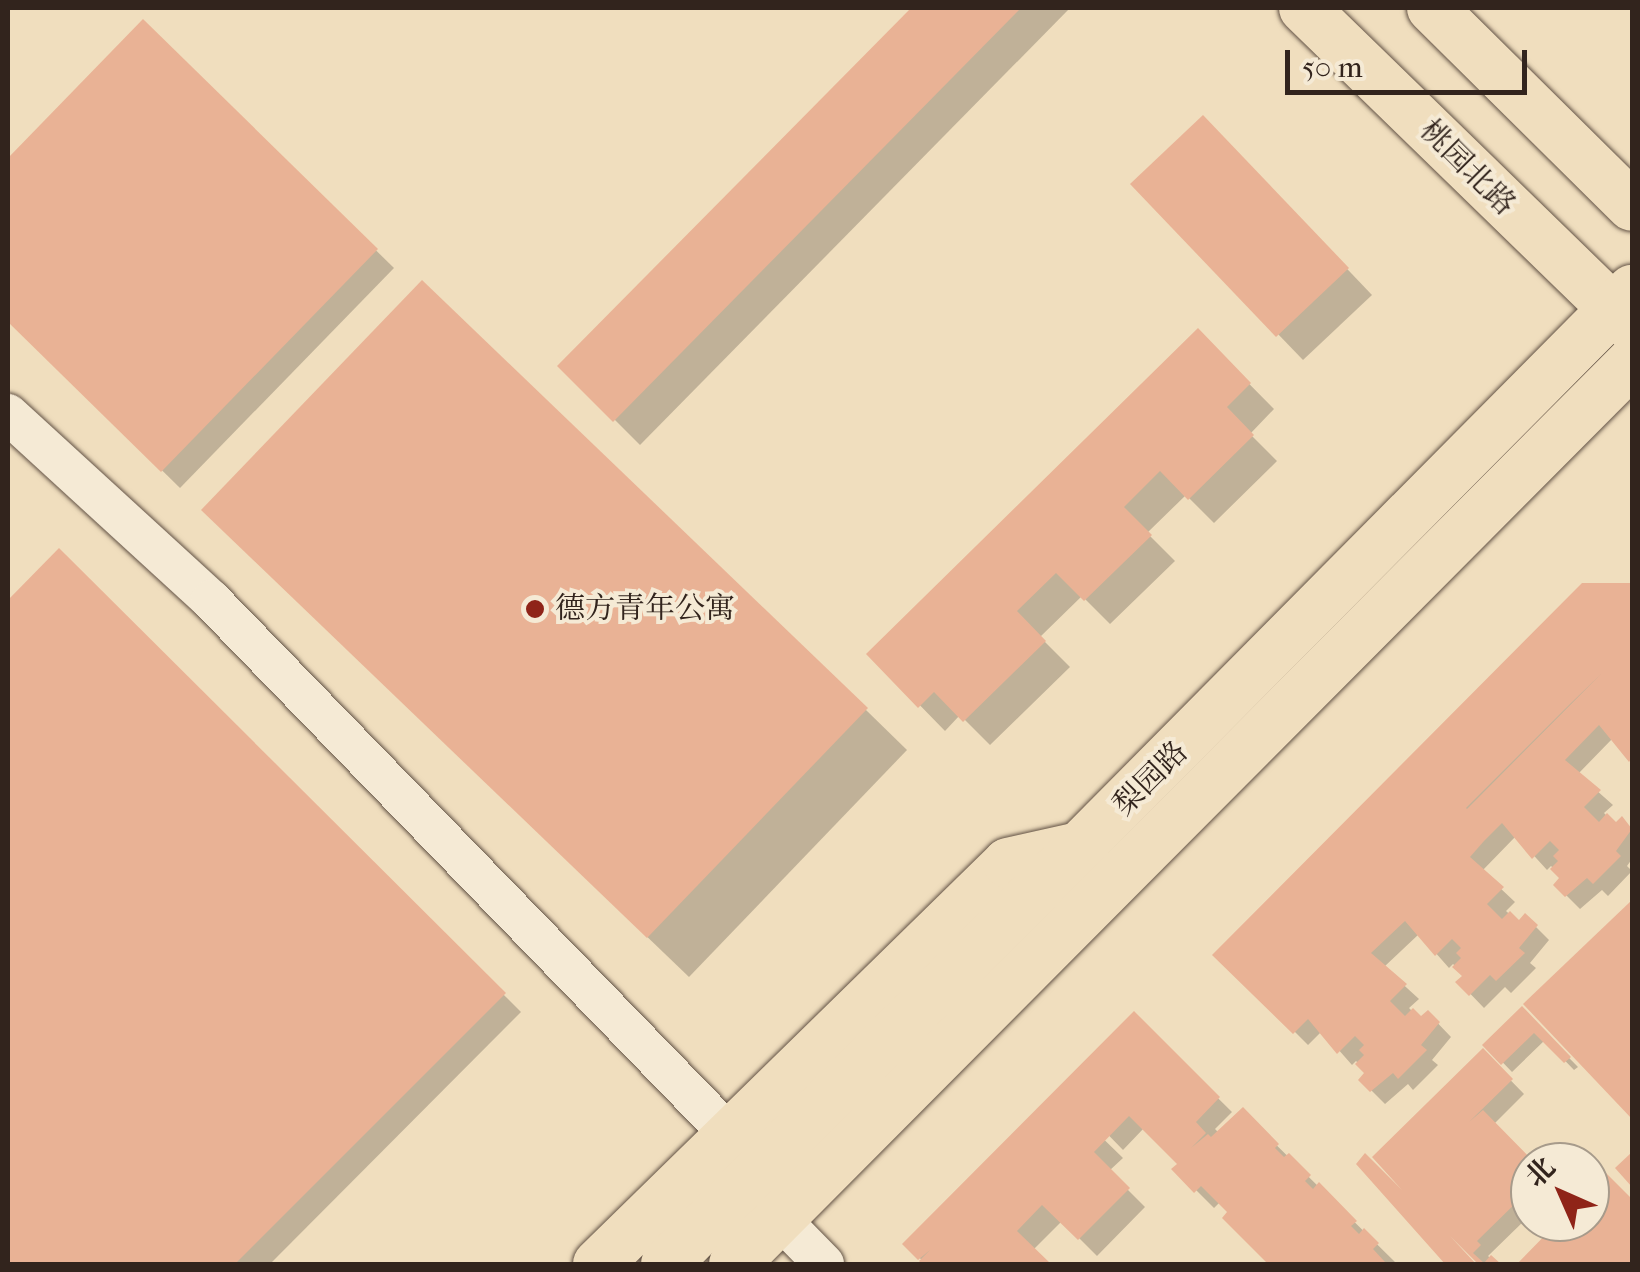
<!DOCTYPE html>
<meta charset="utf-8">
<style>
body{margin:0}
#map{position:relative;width:1640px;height:1272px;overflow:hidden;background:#f0debe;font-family:"IM FELL French Canon","Noto Serif SC",serif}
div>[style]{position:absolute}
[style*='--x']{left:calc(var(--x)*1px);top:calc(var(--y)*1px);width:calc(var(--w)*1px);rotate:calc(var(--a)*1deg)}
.shadow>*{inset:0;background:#0003}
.building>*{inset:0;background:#e9b295}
.roads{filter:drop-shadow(0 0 2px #625245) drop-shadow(0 0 2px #625245)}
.minor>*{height:40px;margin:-20px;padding:0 20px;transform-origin:20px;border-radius:20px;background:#f5ead5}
.major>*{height:50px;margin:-25px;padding:0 25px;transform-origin:25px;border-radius:25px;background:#f0debe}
.dots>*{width:28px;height:28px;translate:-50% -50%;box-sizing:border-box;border:5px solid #f5ead5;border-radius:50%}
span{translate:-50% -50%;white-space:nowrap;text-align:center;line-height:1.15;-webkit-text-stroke:8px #f5ead5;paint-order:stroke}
.street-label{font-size:30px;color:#32241d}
.poi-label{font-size:30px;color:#32241d}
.left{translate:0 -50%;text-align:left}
.frame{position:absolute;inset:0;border:10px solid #32241d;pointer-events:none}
.north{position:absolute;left:1510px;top:1142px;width:100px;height:100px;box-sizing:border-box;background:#f5ead5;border:2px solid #a79b8b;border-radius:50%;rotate:315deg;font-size:28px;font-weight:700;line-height:40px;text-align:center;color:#32241d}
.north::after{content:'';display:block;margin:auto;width:35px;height:45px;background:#8f2418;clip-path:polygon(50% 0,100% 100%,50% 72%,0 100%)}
.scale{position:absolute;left:1285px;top:50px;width:242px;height:45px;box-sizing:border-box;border:5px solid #32241d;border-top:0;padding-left:12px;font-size:30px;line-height:35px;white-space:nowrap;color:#32241d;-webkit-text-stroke:8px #f5ead5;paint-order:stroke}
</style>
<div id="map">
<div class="shadow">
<i style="clip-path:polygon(914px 8px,1070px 8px,640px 445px,561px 366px)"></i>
<i style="clip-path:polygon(143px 22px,394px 268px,180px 488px,8px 319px,8px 161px)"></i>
<i style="clip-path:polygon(1227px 143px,1372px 295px,1303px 360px,1134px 184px)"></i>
<i style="clip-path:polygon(1198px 332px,1274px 409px,1250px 434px,1277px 461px,1214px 523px,1186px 495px,1147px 533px,1175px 561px,1110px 624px,1082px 596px,1040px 637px,1070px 667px,990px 745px,960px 715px,945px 731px,870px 654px)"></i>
<i style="clip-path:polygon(245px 551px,866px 710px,907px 750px,689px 977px)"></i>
<i style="clip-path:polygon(59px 552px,521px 1012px,270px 1264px,8px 1264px,8px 604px)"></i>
<i style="clip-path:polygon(1583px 585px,1632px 586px,1632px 761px,1613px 738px,1578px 774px,1613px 805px,1604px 813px,1616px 825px,1622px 819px,1632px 830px,1632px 859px,1627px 866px,1632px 871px,1608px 896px,1602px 890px,1580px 909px,1556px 885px,1563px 878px,1551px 866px,1547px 870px,1516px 836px,1482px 871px,1515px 902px,1506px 911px,1519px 923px,1525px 916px,1549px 940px,1530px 963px,1536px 968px,1511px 993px,1505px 987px,1484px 1008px,1459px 982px,1466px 976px,1453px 964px,1449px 968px,1419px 934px,1384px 967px,1419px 999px,1409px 1008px,1421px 1020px,1428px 1013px,1451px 1037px,1432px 1060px,1438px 1065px,1413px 1090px,1408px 1084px,1385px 1104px,1361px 1080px,1368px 1073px,1356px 1061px,1352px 1065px,1322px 1031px,1308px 1045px,1288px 1025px)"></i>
<i style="clip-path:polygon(1632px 903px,1632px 1115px,1527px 1004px)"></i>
<i style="clip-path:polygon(1522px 1010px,1578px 1067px,1574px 1070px,1545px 1040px,1512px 1072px,1486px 1045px)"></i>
<i style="clip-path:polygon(1134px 1015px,1232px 1112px,1215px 1129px,1218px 1132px,1242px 1111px,1395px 1262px,1271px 1264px,1225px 1218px,1231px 1212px,1220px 1202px,1214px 1208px,1175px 1169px,1181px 1164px,1144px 1128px,1123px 1150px,1089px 1115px,1084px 1120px,1123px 1158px,1109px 1171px,1145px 1207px,1097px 1256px,1062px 1221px,1033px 1250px,1047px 1264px,926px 1264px,905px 1244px)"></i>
<i style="clip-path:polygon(1483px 1052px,1524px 1094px,1494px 1124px,1531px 1162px,1530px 1215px,1488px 1256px,1497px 1264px,1482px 1264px,1376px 1157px)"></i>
<i style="clip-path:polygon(1606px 1177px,1632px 1203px,1632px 1264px,1520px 1264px,1562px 1222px,1590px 1222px,1590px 1193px)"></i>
</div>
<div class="building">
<i style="clip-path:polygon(911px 8px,1021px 8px,613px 422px,557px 366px)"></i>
<i style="clip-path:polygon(143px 19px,378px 249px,161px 472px,8px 322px,8px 158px)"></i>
<i style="clip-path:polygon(1203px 115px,1349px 268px,1276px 337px,1130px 184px)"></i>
<i style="clip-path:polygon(422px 280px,868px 708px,647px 938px,201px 510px)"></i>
<i style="clip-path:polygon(1198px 328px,1251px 383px,1227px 407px,1254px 435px,1188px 500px,1160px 471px,1124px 507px,1152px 535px,1084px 601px,1056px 573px,1017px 611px,1046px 641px,963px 722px,934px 692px,918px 708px,866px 654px)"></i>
<i style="clip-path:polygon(59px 548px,506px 993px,235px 1264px,8px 1264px,8px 600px)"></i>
<i style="clip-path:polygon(evenodd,1582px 583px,1632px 583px,1632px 758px,1629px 762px,1599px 725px,1565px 760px,1601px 790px,1584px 807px,1599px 822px,1607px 813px,1616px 822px,1622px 816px,1632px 829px,1616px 851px,1621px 856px,1593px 884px,1587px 878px,1565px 897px,1553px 885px,1559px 878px,1550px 869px,1558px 861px,1553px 856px,1559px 850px,1550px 841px,1532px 859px,1502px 823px,1484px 841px,1470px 857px,1504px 887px,1487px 904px,1502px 919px,1510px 911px,1519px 920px,1525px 913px,1538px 925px,1519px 948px,1525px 953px,1496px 981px,1490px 975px,1469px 996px,1455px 982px,1462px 976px,1452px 967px,1461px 958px,1456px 953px,1461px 948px,1452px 939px,1435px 956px,1405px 921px,1371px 953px,1407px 984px,1390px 1001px,1405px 1016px,1413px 1008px,1421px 1016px,1428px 1010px,1440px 1022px,1421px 1045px,1427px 1050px,1398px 1079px,1393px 1073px,1370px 1092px,1358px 1080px,1364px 1073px,1355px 1064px,1364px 1055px,1359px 1050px,1364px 1045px,1355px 1036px,1337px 1054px,1308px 1019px,1293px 1034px,1212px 955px,1582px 583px,1602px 673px,1467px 809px,1466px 808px,1569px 705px,1602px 673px)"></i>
<i style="clip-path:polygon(1632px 900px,1632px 1119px,1523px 1004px)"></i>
<i style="clip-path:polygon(1522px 1006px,1571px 1057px,1564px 1063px,1534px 1033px,1501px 1065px,1482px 1045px)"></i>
<i style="clip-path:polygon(1134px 1011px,1220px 1097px,1196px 1122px,1206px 1133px,1191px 1148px,1208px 1134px,1211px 1137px,1243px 1107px,1279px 1144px,1275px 1148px,1284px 1157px,1289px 1153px,1311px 1175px,1305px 1181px,1313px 1189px,1319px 1182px,1357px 1221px,1351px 1226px,1359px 1234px,1364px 1228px,1379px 1243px,1373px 1249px,1385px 1262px,1382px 1264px,1268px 1264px,1222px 1218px,1227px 1212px,1201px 1186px,1194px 1193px,1171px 1169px,1177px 1164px,1129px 1116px,1094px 1152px,1130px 1188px,1078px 1240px,1042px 1205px,1017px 1231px,1051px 1264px,922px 1264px,919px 1261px,930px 1250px,918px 1260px,902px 1244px)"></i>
<i style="clip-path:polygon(1483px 1048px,1513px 1079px,1469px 1122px,1483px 1110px,1534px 1162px,1530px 1162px,1530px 1189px,1477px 1241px,1481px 1245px,1473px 1253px,1484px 1263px,1491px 1255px,1501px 1264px,1478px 1264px,1450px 1236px,1476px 1264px,1445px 1264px,1356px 1164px,1365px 1153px,1402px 1190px,1372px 1157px)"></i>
<i style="clip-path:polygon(1632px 1152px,1632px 1187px,1615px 1168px)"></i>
<i style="clip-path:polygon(1606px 1173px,1632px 1199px,1632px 1264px,1517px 1264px,1558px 1222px,1590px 1222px,1590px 1189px)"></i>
</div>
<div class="roads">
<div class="minor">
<i style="--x:8;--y:414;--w:275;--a:42.5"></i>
<i style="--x:211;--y:600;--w:791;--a:45.87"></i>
<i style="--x:762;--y:1168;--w:54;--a:70.6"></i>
<i style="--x:780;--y:1219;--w:63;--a:45.6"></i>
</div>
<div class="major">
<i style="--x:1304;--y:8;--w:458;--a:44.2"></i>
<i style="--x:1432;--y:8;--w:281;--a:44.7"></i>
<i style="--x:598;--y:1264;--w:573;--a:-44.36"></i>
<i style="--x:1008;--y:863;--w:78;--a:-12.6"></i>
<i style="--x:666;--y:1264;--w:1372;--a:-45.24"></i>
<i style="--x:734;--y:1264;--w:1273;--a:-45.13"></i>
</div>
</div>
<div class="dots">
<i style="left:535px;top:609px;background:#8f2418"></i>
</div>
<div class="street-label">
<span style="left:1467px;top:168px;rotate:45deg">桃园北路</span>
<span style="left:1151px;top:779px;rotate:-45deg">梨园路</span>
</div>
<div class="poi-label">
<span class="left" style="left:555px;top:609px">德方青年公寓</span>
</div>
<div class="frame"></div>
<div class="north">北</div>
<div class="scale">50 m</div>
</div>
